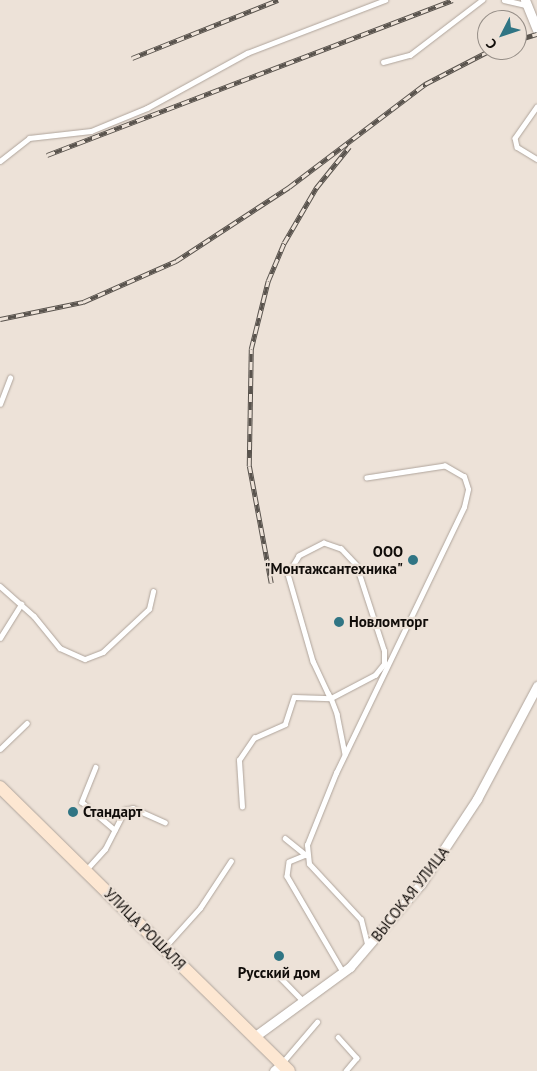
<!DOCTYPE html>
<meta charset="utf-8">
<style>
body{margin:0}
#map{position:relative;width:537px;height:1071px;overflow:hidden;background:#ede2d8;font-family:"PT Sans",sans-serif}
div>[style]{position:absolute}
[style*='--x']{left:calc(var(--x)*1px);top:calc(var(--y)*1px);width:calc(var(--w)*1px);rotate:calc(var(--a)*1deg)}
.roads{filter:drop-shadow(0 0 1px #afa49b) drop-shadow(0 0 1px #afa49b)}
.lane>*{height:4.5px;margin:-2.25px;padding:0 2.25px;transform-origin:2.25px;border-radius:2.25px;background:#fff}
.street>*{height:9px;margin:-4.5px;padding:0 4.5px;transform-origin:4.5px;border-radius:4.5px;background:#fff}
.secondary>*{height:12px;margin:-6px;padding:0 6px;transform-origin:6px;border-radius:6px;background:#fde7d2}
.rail>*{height:4.5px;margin-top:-2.25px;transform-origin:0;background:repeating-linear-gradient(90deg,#ede2d8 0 8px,#59534d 0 16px);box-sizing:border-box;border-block:1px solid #59534d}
.dots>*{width:14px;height:14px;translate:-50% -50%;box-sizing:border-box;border:2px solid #ede2d8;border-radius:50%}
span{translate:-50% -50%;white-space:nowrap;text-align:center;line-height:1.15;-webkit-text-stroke:4.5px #ede2d8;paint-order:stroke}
.poi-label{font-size:15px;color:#110d0a;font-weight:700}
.right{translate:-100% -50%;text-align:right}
.left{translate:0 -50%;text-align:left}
.street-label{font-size:15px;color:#110d0a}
.north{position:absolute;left:477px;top:10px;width:50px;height:50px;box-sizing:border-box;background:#ede2d8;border:1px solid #958d86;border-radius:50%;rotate:229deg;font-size:14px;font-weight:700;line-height:20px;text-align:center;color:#110d0a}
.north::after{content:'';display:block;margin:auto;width:18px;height:22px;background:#307584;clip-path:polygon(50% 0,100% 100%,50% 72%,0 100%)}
</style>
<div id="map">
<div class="roads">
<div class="lane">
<i style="--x:504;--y:0;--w:23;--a:13"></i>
<i style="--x:383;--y:62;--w:28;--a:-15"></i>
<i style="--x:410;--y:55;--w:91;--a:-37.4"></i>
<i style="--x:537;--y:107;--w:38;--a:125"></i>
<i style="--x:515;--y:138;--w:9;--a:77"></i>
<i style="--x:517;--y:147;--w:23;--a:31"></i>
<i style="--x:0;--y:161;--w:37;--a:-38"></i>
<i style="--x:29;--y:138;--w:62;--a:-6.4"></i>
<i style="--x:91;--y:131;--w:61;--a:-22.3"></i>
<i style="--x:147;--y:108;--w:114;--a:-28.8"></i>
<i style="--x:247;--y:53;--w:148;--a:-21"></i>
<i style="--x:0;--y:404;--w:28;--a:-69"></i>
<i style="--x:0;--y:586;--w:45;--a:41.4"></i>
<i style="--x:34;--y:616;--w:41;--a:50.9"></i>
<i style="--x:60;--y:648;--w:27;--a:24"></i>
<i style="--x:85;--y:659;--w:19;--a:-21"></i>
<i style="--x:103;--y:652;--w:63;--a:-43.1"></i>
<i style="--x:149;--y:609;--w:18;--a:-77"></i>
<i style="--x:0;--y:638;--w:40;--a:-58"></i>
<i style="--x:0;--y:749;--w:37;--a:-44"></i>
<i style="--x:96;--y:767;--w:38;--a:112"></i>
<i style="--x:82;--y:802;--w:43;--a:40.3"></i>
<i style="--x:242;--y:807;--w:47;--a:-93.7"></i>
<i style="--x:239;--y:760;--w:27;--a:-56"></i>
<i style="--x:254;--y:738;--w:34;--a:-24"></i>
<i style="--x:285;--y:724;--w:28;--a:-72"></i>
<i style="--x:294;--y:697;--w:37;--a:2"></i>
<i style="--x:331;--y:698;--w:50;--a:-27.6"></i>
<i style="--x:375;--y:675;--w:14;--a:-51"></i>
<i style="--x:384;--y:664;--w:13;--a:-90"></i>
<i style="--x:384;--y:651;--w:90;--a:-108"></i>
<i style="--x:356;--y:565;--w:22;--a:-133"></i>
<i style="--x:341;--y:549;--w:18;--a:-161"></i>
<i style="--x:324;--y:543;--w:28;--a:153"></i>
<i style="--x:299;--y:556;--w:21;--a:121"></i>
<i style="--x:288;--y:574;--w:91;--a:74"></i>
<i style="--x:313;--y:661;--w:35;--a:65"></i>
<i style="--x:328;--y:693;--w:6;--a:59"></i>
<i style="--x:331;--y:698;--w:17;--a:69"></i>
<i style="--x:337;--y:714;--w:41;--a:78.7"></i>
<i style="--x:285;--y:838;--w:27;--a:39"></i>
<i style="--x:306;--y:855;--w:18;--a:158"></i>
<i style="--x:289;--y:862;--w:14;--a:98"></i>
<i style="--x:287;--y:876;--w:111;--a:59.7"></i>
<i style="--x:86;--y:870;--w:28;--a:-48"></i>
<i style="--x:105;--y:849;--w:44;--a:-62.9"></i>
<i style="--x:125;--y:810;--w:8;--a:-14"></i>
<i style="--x:133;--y:808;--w:35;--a:24"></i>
<i style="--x:367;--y:944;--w:25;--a:-104"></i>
<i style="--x:361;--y:920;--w:76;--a:-132.9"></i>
<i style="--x:309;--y:864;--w:19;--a:-96"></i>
<i style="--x:307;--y:845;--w:78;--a:-68.1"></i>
<i style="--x:336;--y:773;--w:295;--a:-64.3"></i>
<i style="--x:464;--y:507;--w:18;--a:-77"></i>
<i style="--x:468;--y:489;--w:13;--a:-108"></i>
<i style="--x:464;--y:477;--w:22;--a:-150"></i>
<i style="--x:445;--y:466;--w:79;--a:171.3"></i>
<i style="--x:165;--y:947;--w:52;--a:-48.1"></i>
<i style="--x:200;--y:908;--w:56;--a:-56.6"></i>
<i style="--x:279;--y:976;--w:33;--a:46"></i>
<i style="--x:338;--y:1037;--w:28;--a:48"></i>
<i style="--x:357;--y:1058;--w:17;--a:130"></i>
<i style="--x:282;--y:1063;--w:54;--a:-49.5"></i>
</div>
<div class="street">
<i style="--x:525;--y:0;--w:32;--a:68"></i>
<i style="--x:254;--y:1037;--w:119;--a:-36.1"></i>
<i style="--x:350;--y:967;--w:109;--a:-49.5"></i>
<i style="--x:421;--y:884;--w:102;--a:-56.6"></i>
<i style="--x:477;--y:799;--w:128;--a:-62"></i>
<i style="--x:274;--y:1071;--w:11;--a:-41"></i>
</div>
<div class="secondary">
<i style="--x:0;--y:787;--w:405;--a:44.5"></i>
</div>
</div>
<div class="rail">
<i style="--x:517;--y:40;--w:21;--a:-17"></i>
<i style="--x:132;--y:58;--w:157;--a:-21.7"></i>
<i style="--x:47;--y:155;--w:434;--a:-20.9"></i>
<i style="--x:0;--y:319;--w:85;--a:-11.6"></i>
<i style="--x:83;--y:302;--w:102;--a:-23.8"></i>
<i style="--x:176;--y:261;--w:135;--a:-33.2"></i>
<i style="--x:289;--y:187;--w:171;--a:-37.1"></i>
<i style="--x:425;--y:84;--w:74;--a:-27.3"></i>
<i style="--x:271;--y:583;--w:119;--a:-100.6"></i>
<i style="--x:249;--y:466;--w:117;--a:-89"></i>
<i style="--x:251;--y:349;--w:70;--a:-76"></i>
<i style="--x:268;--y:281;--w:41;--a:-67.2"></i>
<i style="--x:284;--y:243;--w:64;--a:-59.8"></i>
<i style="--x:316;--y:188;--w:53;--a:-51.2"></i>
</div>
<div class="dots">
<i style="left:413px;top:560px;background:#307584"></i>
<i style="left:339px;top:622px;background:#307584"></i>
<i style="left:73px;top:812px;background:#307584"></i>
<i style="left:279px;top:956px;background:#307584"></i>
</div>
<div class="poi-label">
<span class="right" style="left:403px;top:560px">ООО<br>"Монтажсантехника"</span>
<span class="left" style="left:349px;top:622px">Новломторг</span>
<span class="left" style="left:83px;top:812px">Стандарт</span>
<span style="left:279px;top:973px">Русский дом</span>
</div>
<div class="street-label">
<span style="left:410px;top:894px;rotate:-52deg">ВЫСОКАЯ УЛИЦА</span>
<span style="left:145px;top:929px;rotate:45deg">УЛИЦА РОШАЛЯ</span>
</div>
<div class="north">С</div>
</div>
